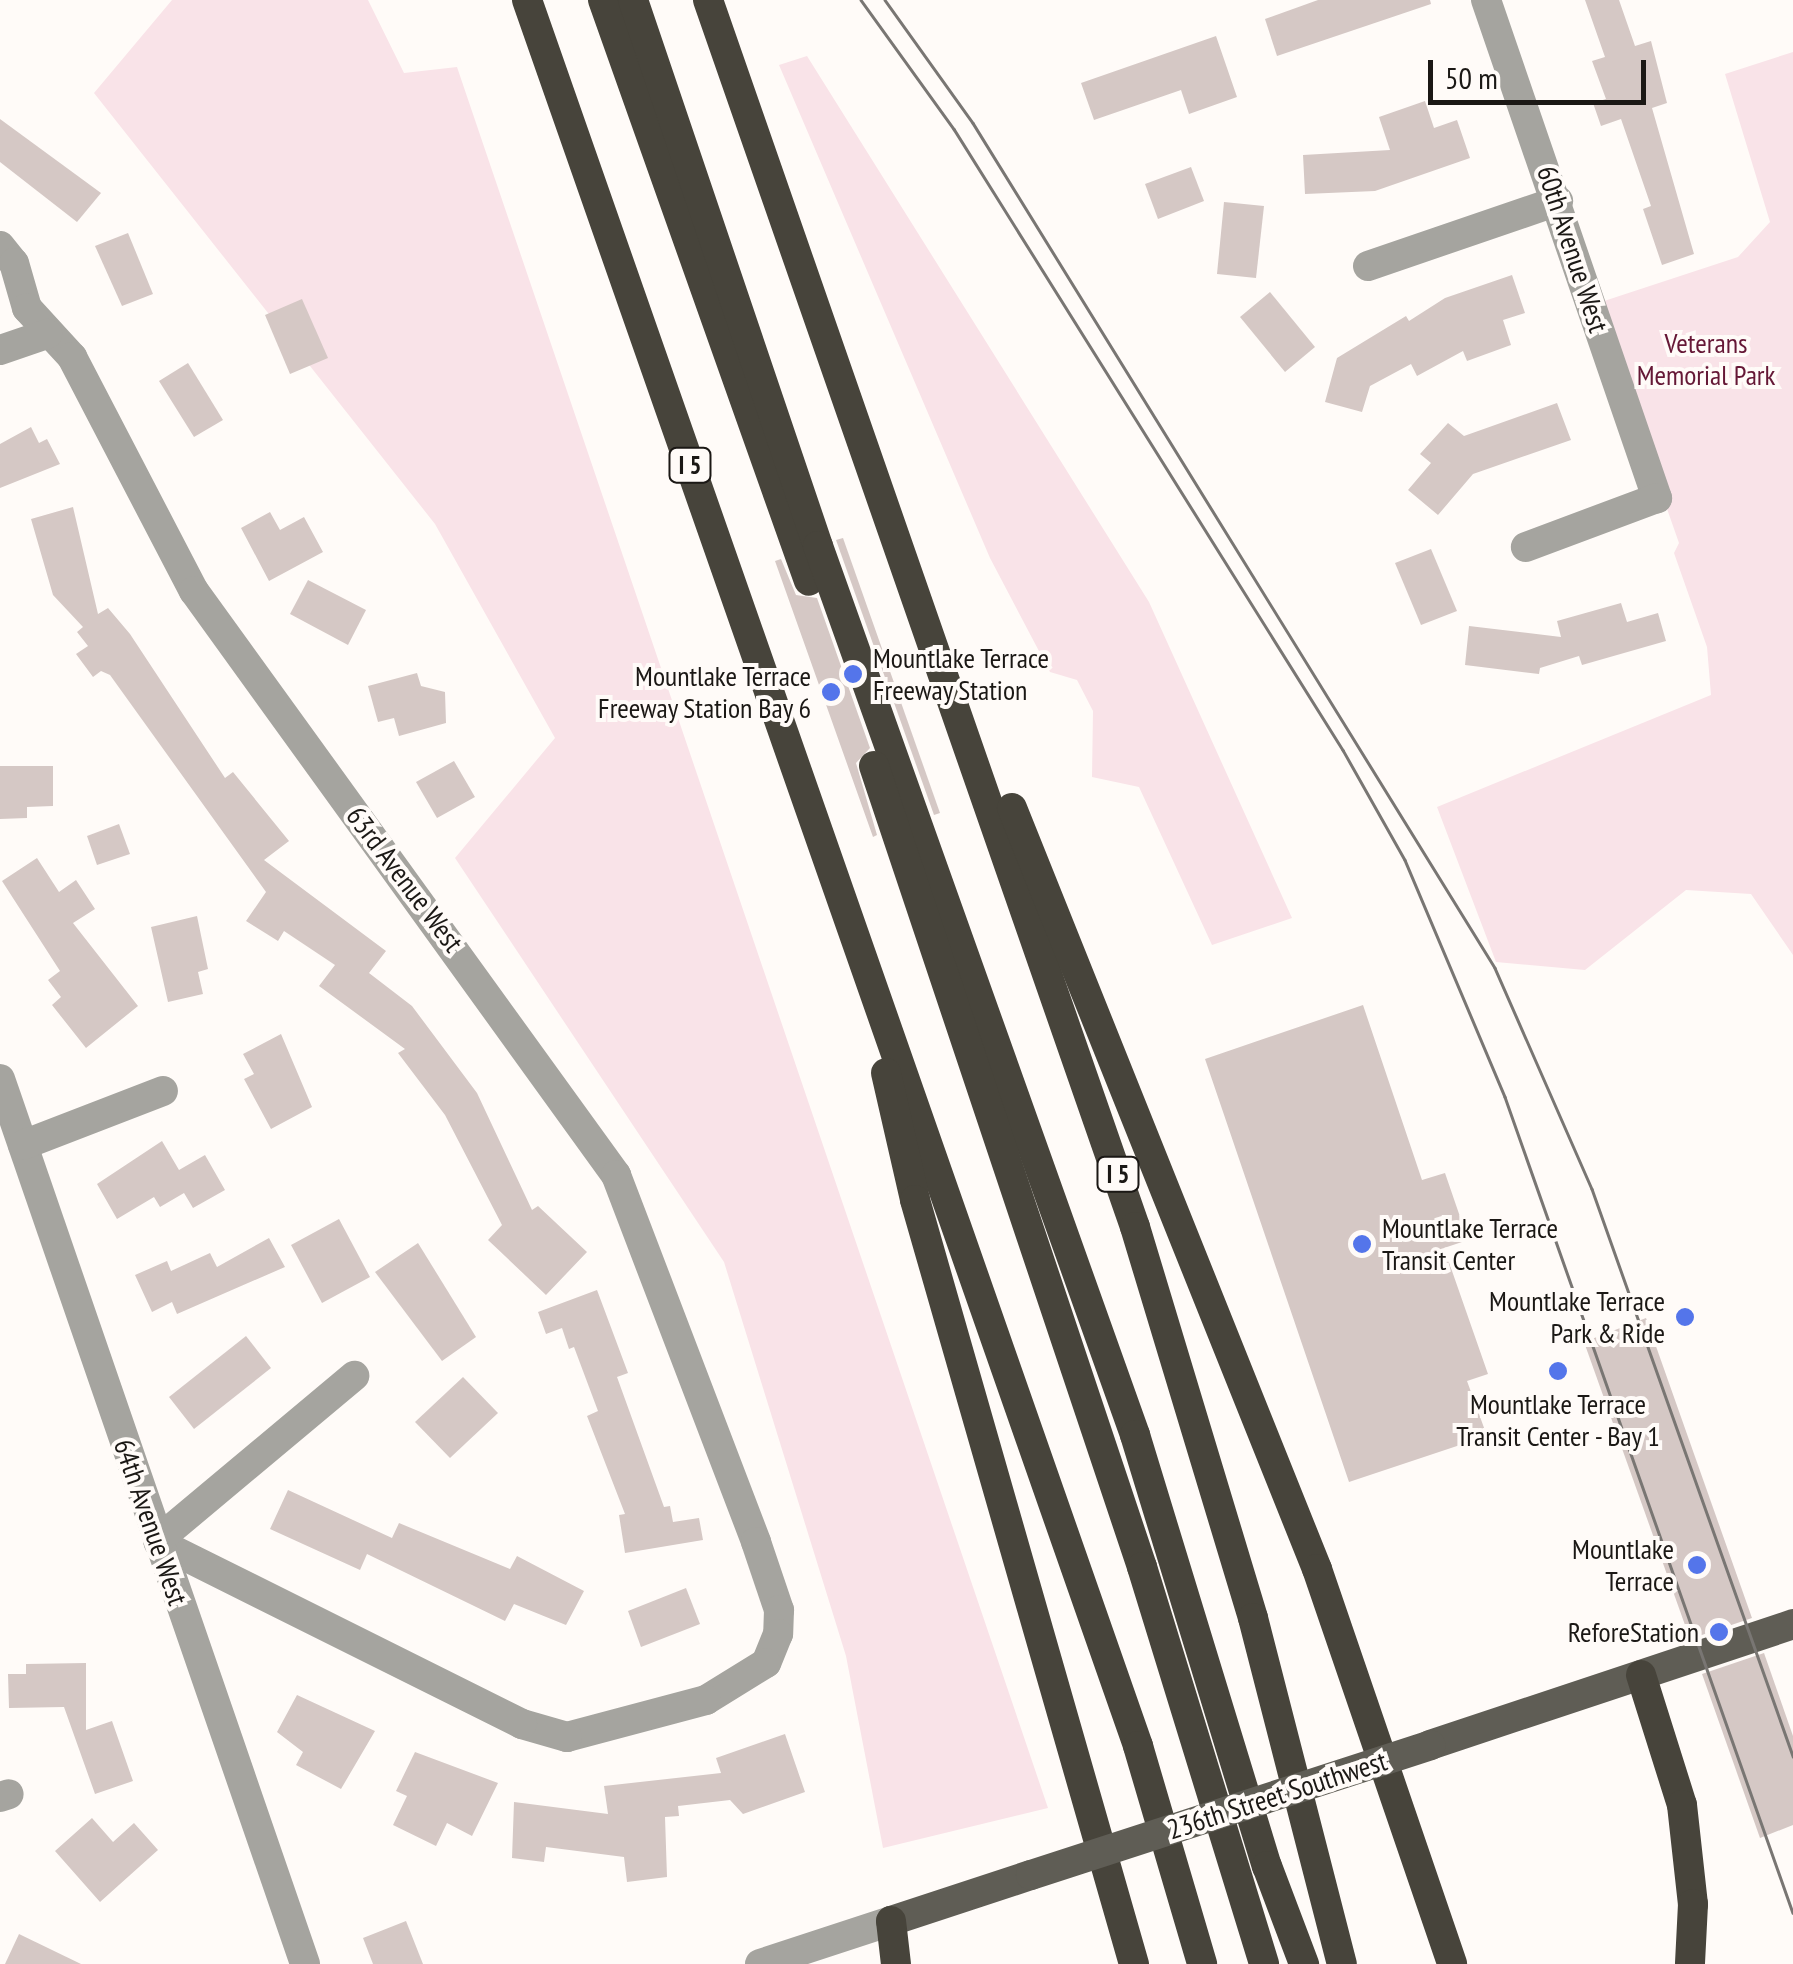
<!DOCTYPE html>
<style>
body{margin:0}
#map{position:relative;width:1793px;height:1964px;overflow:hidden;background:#fffbf8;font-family:"PT Sans Narrow",sans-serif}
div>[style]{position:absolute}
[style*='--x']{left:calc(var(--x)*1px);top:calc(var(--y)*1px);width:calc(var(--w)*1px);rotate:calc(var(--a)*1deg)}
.green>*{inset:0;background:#f9e3e8}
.building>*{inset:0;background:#d5c8c5}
.minor>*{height:30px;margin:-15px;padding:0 15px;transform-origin:15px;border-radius:15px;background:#a5a49f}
.major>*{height:30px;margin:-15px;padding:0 15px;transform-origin:15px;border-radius:15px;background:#5f5d55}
.highway>*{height:30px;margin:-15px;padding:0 15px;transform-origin:15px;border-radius:15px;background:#47443b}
.tram>*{height:2.5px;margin:-1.25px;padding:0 1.25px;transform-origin:1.25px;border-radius:1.25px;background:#797673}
.major-bridge>*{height:30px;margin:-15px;padding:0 15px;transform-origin:15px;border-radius:15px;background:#5f5d55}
.dots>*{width:28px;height:28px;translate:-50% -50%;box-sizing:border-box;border:5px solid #fffbf8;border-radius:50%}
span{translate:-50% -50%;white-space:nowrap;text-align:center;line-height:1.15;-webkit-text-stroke:8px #fffbf8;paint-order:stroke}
.shield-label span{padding:2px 8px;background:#fffbf8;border:2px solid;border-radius:8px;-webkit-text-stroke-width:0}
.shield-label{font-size:25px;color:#1b1815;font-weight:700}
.street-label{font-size:28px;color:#1b1815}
.park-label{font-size:28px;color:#651836}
.poi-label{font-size:28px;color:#1b1815}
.left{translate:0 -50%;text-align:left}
.right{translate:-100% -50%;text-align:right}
.scale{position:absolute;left:1428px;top:60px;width:218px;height:45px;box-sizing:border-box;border:5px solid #1b1815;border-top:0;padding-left:12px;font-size:30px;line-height:35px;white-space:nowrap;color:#1b1815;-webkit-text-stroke:8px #fffbf8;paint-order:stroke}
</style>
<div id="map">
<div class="green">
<i style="clip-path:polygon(172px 0,368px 0,404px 73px,457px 67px,1048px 1808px,883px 1848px,846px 1656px,724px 1262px,455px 858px,555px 738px,435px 524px,94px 93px)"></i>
<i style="clip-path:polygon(1793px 52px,1793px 955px,1751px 894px,1686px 890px,1585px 970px,1496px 962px,1437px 807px,1711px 695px,1707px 647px,1674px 553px,1679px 543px,1595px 304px,1738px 257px,1770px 222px,1725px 74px)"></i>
<i style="clip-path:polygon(807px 56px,1149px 602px,1292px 918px,1212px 945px,1139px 787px,1092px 777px,1093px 711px,1077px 680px,1050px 672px,990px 558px,779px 65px)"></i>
</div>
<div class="building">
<i style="clip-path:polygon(1318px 0,1430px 0,1431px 4px,1277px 56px,1265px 19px)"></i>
<i style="clip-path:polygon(1585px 0,1619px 0,1635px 46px,1651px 41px,1667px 103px,1652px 108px,1694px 254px,1662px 265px,1643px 209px,1651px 206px,1621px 119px,1601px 126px,1593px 103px,1606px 99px,1592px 61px,1605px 57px)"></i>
<i style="clip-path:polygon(1216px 36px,1237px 97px,1189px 114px,1181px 90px,1094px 120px,1081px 83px)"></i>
<i style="clip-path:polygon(1425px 101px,1434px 128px,1457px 120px,1470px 158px,1375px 191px,1305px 194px,1303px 155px,1390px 150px,1379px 117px)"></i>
<i style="clip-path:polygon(0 119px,101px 193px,77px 222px,0 162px)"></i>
<i style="clip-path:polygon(1191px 167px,1204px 201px,1158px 219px,1145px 184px)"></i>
<i style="clip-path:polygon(1224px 202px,1264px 206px,1256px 278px,1217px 274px)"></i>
<i style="clip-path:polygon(128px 233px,153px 294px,122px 306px,95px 246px)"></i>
<i style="clip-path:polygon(1512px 275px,1525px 313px,1503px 320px,1511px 345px,1467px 361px,1463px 351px,1417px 376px,1411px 364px,1370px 386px,1362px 412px,1325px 402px,1337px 358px,1406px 316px,1409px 321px,1445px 298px)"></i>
<i style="clip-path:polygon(1270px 292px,1315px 347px,1285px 372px,1240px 317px)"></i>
<i style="clip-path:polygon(302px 299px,328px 358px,290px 374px,265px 315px)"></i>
<i style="clip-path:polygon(188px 363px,223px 420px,194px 437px,159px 381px)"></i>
<i style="clip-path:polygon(1557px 403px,1571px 440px,1473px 474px,1438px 515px,1408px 490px,1431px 463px,1420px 454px,1448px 423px,1464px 436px)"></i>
<i style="clip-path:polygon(31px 427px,39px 443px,47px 439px,60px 464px,0 488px,0 444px)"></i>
<i style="clip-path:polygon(73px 507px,98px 614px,108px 608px,130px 634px,225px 778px,233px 772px,289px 841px,264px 860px,386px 951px,369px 973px,412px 1006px,477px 1093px,532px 1210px,538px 1206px,587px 1252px,546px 1295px,488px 1240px,502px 1225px,445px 1115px,398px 1053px,405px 1049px,319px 986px,335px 965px,284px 931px,278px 941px,246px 921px,266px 892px,110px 675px,101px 671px,93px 677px,76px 654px,88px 646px,77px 632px,83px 627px,53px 595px,31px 519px)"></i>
<i style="clip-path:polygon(270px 512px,280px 530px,304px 517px,323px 552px,269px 581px,241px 528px)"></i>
<i style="clip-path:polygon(843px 538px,940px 813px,934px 815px,836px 540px)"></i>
<i style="clip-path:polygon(1431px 549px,1457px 611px,1421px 625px,1395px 563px)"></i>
<i style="clip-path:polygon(781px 559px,796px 595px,817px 598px,870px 748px,856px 763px,877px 835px,873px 837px,775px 561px)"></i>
<i style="clip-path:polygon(308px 580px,366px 610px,348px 645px,290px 614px)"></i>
<i style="clip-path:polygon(1621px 603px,1627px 622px,1658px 613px,1666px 641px,1582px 665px,1579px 656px,1540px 668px,1539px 674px,1465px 665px,1469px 626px,1561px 637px,1557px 621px)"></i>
<i style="clip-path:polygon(417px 673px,421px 686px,445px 692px,446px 723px,399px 736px,394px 718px,378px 722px,368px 686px)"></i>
<i style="clip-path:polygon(454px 761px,475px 797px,437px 818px,416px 782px)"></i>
<i style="clip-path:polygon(0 766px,53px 766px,53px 806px,27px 807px,27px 818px,0 819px)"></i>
<i style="clip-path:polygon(119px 824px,130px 854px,97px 865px,87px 836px)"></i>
<i style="clip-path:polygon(37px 858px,59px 892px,76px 880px,95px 909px,73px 923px,138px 1006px,86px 1048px,52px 1005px,61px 997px,48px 980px,60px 971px,2px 881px)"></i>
<i style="clip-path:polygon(197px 916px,208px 969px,198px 972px,203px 994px,168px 1002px,151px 927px)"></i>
<i style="clip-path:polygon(1363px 1005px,1422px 1180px,1445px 1173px,1468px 1240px,1444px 1248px,1488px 1374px,1467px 1381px,1487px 1436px,1349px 1482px,1205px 1059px)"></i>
<i style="clip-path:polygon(281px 1034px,312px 1107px,271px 1129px,244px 1079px,254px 1074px,243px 1054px)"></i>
<i style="clip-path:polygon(162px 1141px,179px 1170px,205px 1155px,225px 1190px,193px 1208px,184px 1193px,160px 1207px,154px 1197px,117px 1219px,97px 1184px)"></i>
<i style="clip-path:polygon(339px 1219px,370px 1277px,322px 1303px,291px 1245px)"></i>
<i style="clip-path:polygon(269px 1238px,285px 1267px,177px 1314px,172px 1302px,152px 1312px,135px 1275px,167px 1261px,171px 1271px,210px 1253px,217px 1267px)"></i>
<i style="clip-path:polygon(418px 1243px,476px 1337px,442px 1361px,375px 1272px)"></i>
<i style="clip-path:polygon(597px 1290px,628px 1373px,617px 1377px,664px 1507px,670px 1506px,673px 1522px,699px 1518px,703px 1540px,625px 1553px,619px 1515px,625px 1514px,587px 1416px,598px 1411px,574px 1347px,569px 1349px,562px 1328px,546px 1334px,538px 1312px)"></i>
<i style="clip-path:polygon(1646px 1318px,1752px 1618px,1690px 1639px,1584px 1342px)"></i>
<i style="clip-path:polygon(246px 1336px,271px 1368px,194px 1429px,169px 1397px)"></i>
<i style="clip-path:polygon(463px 1377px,498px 1413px,450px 1458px,415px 1422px)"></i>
<i style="clip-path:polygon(288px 1490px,392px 1538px,399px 1523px,510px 1569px,517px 1556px,584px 1591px,566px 1625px,514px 1604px,505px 1621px,367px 1554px,360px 1570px,270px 1529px)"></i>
<i style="clip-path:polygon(686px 1588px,700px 1624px,641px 1647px,628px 1611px)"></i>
<i style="clip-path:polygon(1764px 1653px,1793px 1736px,1793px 1825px,1760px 1838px,1702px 1674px)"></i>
<i style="clip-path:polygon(86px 1663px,86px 1730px,112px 1721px,133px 1781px,95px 1794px,64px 1707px,9px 1708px,8px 1674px,26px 1674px,26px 1664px)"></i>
<i style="clip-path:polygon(297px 1695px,375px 1731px,341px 1789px,296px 1765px,303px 1752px,277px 1732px)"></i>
<i style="clip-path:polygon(785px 1734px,805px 1792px,743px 1814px,730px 1800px,678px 1806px,679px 1816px,665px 1817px,667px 1877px,627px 1882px,624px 1857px,546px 1847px,544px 1862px,512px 1858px,514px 1802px,608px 1814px,604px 1786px,721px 1773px,716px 1758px)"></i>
<i style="clip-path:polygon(415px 1752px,498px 1783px,472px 1836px,447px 1823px,436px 1846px,393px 1825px,407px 1796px,396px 1791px)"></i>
<i style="clip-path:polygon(92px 1818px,113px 1842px,134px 1823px,158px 1850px,100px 1902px,55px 1851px)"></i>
<i style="clip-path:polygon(406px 1921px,423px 1964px,373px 1964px,363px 1938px)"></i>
<i style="clip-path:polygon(19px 1934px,81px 1964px,5px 1964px)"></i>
</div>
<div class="minor">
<i style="--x:1486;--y:0;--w:527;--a:71.05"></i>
<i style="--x:1657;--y:498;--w:140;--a:159.5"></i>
<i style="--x:0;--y:246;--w:22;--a:51"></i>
<i style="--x:14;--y:263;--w:47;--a:73.9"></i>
<i style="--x:27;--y:308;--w:67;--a:47.4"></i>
<i style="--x:72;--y:357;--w:264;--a:62.5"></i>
<i style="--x:194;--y:591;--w:721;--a:54.15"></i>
<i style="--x:616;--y:1175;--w:393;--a:69.1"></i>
<i style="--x:756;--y:1542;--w:72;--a:71.3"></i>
<i style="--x:779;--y:1610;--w:24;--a:92"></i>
<i style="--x:778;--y:1634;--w:31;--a:112"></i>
<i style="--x:766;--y:1663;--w:70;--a:148.3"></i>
<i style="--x:706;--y:1700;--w:144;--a:165.1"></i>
<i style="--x:567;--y:1737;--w:47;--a:-163.9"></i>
<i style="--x:522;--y:1724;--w:406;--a:-153.5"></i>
<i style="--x:1368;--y:266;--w:201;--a:-18.9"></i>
<i style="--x:0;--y:350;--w:50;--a:-18.8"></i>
<i style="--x:0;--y:1079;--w:936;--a:70.98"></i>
<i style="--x:23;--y:1145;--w:150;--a:-21.1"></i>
<i style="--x:158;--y:1540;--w:256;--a:-39.9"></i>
<i style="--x:0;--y:1797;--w:9;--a:-18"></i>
<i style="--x:760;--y:1964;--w:138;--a:-18.2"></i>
</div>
<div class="major">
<i style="--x:1430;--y:1745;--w:383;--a:-18.4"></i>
<i style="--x:891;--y:1921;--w:147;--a:-18.2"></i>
</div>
<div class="highway">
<i style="--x:527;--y:0;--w:1850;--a:70.71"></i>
<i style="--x:1138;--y:1746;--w:227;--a:73.6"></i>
<i style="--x:603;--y:0;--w:616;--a:70.48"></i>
<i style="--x:633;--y:0;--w:576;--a:71.28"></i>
<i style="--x:818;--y:546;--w:944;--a:70.37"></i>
<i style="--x:1135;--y:1435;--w:451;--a:73"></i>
<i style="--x:1267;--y:1866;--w:105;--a:69.3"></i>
<i style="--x:708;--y:0;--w:1299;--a:70.81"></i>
<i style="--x:1135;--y:1227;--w:408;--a:73.2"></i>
<i style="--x:1253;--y:1618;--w:357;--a:75.6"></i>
<i style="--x:874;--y:766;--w:845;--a:71.5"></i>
<i style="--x:1142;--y:1567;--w:415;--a:72.9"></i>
<i style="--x:1012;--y:808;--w:820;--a:68.16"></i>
<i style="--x:1317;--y:1569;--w:417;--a:71.1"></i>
<i style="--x:886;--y:1073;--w:130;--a:77.1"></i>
<i style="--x:915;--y:1200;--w:795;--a:74.01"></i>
<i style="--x:1641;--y:1675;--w:136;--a:72.5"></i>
<i style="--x:1682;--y:1805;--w:100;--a:83.7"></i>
<i style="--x:1693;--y:1904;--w:60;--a:92.9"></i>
<i style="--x:891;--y:1921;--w:43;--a:83.4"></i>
</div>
<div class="tram">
<i style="--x:861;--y:0;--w:159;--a:54.2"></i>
<i style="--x:954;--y:129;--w:733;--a:57.94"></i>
<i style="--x:1343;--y:750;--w:126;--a:60.6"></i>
<i style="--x:1405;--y:860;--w:257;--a:67.1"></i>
<i style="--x:1505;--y:1097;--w:865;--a:70.56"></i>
<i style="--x:885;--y:0;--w:151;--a:54.4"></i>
<i style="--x:973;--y:123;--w:993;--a:58.29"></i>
<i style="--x:1495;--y:968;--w:241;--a:66.3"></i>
<i style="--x:1592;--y:1189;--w:602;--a:70.48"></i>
</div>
<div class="major-bridge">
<i style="--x:1031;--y:1875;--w:420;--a:-18"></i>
</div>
<div class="dots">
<i style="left:853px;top:674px;background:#5475ea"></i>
<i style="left:831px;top:692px;background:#5475ea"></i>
<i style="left:1362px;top:1244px;background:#5475ea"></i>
<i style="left:1685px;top:1317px;background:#5475ea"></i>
<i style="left:1558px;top:1371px;background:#5475ea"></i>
<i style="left:1697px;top:1565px;background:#5475ea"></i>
<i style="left:1719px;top:1632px;background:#5475ea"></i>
</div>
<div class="shield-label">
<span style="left:690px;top:465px">I 5</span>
<span style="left:1118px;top:1174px">I 5</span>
</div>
<div class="street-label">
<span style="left:1573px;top:249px;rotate:72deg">60th Avenue West</span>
<span style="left:405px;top:879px;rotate:53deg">63rd Avenue West</span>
<span style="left:151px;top:1522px;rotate:71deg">64th Avenue West</span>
<span style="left:1277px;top:1795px;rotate:-18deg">236th Street Southwest</span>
</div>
<div class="park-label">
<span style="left:1706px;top:359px">Veterans<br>Memorial Park</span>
</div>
<div class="poi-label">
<span class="left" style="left:873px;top:674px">Mountlake Terrace<br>Freeway Station</span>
<span class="right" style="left:811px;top:692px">Mountlake Terrace<br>Freeway Station Bay 6</span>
<span class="left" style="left:1382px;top:1244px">Mountlake Terrace<br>Transit Center</span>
<span class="right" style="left:1665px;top:1317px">Mountlake Terrace<br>Park &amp; Ride</span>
<span style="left:1558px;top:1420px">Mountlake Terrace<br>Transit Center - Bay 1</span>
<span class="right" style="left:1674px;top:1565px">Mountlake<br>Terrace</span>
<span class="right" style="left:1699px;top:1632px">ReforeStation</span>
</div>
<div class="scale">50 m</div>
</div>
